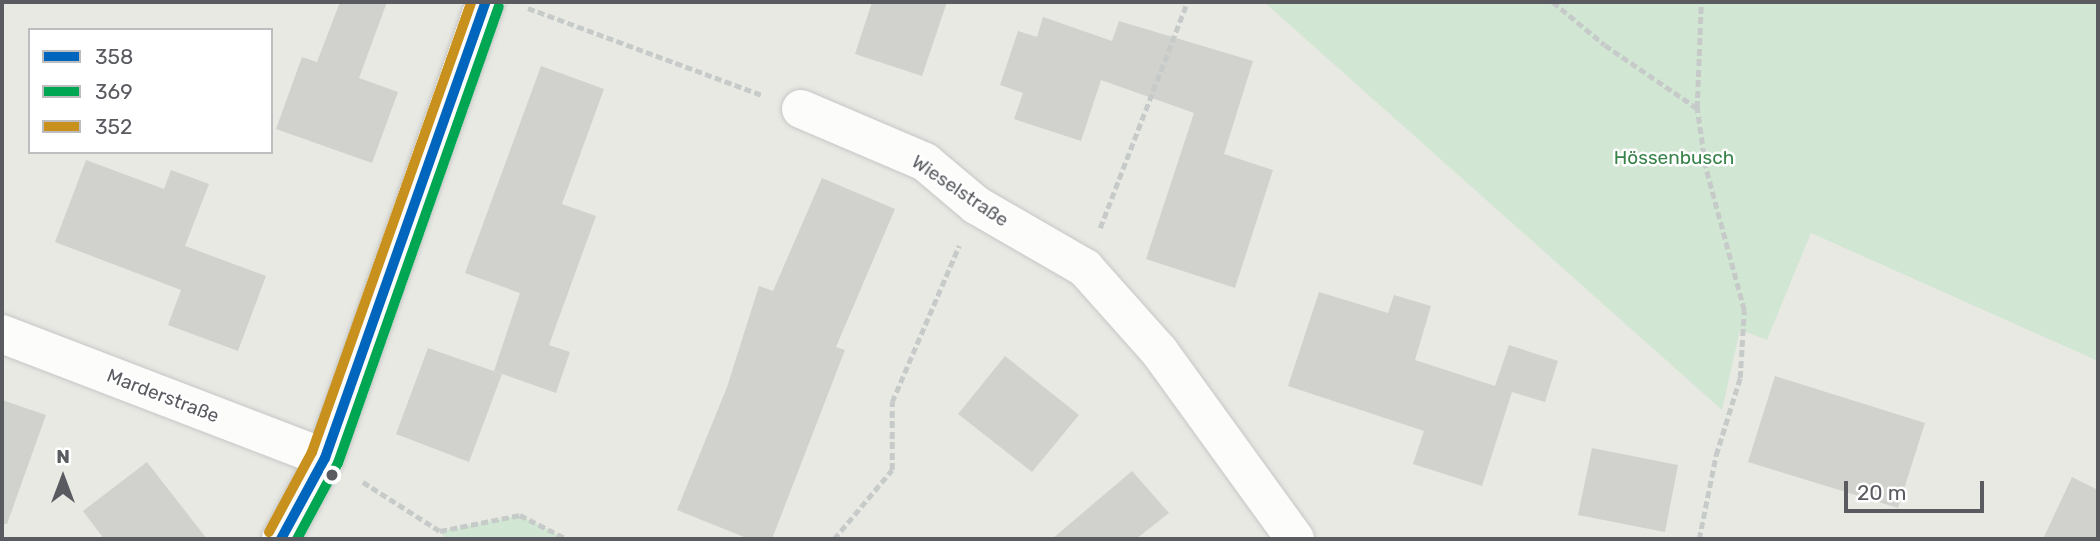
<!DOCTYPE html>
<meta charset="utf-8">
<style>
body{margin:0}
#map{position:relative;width:2100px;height:541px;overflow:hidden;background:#e9e9e4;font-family:Rubik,sans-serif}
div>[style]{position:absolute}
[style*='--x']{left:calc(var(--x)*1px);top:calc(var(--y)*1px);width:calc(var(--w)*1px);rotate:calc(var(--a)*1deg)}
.green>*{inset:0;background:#d1e6d3}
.building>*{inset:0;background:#d1d1cd}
.path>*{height:4.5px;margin-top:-2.25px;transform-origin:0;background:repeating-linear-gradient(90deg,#c6cbc9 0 7px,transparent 0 10.5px)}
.roads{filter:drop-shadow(0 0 2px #c6c7c6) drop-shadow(0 0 2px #c6c7c6)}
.minor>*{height:38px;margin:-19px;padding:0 19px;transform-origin:19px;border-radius:19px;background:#fcfcfb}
.bus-1>*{height:10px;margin:-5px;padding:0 5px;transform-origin:5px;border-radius:5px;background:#0065bd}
.bus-2>*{height:10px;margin:-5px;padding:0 5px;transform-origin:5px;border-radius:5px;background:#00a651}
.bus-3>*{height:10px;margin:-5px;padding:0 5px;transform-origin:5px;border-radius:5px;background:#c8901d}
.dots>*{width:19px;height:19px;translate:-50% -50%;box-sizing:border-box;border:4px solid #fff;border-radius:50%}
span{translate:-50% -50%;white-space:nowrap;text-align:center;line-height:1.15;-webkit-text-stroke:5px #fff;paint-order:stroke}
.park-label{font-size:19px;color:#37834a}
.street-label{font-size:19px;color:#595b61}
.frame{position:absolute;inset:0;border:4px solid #595b61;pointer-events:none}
.legend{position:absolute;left:28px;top:28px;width:245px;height:126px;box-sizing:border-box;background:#fff;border:2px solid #bdbdc0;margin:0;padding:9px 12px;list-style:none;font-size:21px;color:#595b61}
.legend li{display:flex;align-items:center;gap:14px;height:35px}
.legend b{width:35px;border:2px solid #bdbdc0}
.north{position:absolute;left:28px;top:443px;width:70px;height:70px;-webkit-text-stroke:5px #fff;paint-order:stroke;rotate:0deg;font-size:19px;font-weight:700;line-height:28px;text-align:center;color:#595b61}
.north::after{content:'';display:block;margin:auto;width:24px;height:32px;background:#595b61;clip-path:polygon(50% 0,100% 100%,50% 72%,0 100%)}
.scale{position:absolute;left:1844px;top:481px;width:140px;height:32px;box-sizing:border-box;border:4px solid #595b61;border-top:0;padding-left:9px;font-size:21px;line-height:24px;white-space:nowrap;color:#595b61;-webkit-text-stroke:5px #fff;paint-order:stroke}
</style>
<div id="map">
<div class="green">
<i style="clip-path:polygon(1264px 2px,2098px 2px,2098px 361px,1811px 233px,1767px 340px,1740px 330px,1722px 410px)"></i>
<i style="clip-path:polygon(520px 515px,567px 539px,445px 539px,440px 531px)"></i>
</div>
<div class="building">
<i style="clip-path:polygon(340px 2px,387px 2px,359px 78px,398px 92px,372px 163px,276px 129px,302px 57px,317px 62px)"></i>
<i style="clip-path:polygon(872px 2px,947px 2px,922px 76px,855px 54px)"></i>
<i style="clip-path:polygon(1043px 17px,1112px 41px,1119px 21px,1253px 61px,1224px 154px,1273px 170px,1235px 288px,1146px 259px,1194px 113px,1101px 80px,1081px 141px,1014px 119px,1023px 93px,1000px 85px,1018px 31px,1037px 37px)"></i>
<i style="clip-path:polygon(541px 66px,604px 89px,562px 204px,596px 216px,549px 345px,570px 352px,556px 393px,494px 371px,520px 293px,465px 273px)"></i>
<i style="clip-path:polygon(86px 160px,164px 189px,171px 170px,209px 184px,185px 246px,266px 276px,238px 351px,168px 325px,181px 290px,55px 242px)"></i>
<i style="clip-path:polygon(822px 178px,895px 209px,836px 347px,845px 350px,772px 539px,749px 539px,677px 510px,727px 387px,759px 286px,773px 291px)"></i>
<i style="clip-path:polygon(1319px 292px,1388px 313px,1394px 295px,1431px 306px,1415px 360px,1495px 386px,1509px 345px,1558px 361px,1545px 402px,1512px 392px,1482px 486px,1413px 464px,1424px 431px,1288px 386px)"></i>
<i style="clip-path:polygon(428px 348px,502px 374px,469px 462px,396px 434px)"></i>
<i style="clip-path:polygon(1005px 356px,1079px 415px,1032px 472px,958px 414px)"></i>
<i style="clip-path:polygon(1775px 376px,1925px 423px,1898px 508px,1748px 462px)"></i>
<i style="clip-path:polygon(2px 400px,46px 415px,7px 524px,2px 524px)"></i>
<i style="clip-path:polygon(1592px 448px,1678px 465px,1665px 532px,1578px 515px)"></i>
<i style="clip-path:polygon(147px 462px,207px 539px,104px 539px,83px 511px)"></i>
<i style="clip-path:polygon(1132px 471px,1169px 513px,1136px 539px,1052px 539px)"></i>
<i style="clip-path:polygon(2072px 477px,2098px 490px,2098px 539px,2043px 539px)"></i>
</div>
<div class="path">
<i style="--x:1553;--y:2;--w:67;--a:39.6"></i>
<i style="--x:1605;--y:45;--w:112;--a:34.4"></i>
<i style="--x:528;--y:8;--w:250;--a:20.4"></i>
<i style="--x:1100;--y:228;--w:242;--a:-68.9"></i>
<i style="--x:363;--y:482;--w:91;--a:32.5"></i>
<i style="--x:440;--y:531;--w:82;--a:-11.3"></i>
<i style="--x:520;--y:515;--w:53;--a:27.1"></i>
<i style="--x:834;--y:539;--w:90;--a:-50"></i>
<i style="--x:892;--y:470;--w:68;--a:-90"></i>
<i style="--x:892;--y:402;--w:170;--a:-66.8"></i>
<i style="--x:1699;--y:539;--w:86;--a:-78.6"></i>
<i style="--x:1716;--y:455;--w:81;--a:-72.7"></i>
<i style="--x:1740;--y:378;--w:68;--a:-86.6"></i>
<i style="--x:1744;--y:310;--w:150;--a:-105.1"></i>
<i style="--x:1705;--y:165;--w:58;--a:-98"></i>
<i style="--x:1697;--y:108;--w:106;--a:-87.8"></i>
</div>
<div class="roads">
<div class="minor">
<i style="--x:801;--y:109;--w:135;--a:23.1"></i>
<i style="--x:925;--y:162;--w:67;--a:40.1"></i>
<i style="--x:976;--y:205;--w:126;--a:30"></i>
<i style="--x:1085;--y:268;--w:111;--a:48.3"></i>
<i style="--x:1159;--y:351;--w:232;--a:54.1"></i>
<i style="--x:2;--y:334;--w:346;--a:21"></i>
<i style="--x:281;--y:539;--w:92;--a:-61.5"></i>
<i style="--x:325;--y:458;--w:484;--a:-70.6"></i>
</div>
</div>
<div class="bus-1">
<i style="--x:281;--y:539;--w:92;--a:-61.5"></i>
<i style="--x:325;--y:458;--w:484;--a:-70.6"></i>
</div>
<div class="bus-2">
<i style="--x:297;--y:539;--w:86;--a:-61.7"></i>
<i style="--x:338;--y:463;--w:484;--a:-70.6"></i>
</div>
<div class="bus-3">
<i style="--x:269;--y:532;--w:91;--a:-61.7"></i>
<i style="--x:312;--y:452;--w:477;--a:-70.5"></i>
</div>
<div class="dots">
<i style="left:332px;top:475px;background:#595b61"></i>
</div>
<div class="park-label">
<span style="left:1674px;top:158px">Hössenbusch</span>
</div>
<div class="street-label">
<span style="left:960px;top:191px;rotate:34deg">Wieselstraße</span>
<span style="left:163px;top:396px;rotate:21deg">Marderstraße</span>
</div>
<div class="frame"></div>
<ul class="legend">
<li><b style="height:9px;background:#0065bd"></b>358</li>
<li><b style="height:9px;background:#00a651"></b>369</li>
<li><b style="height:9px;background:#c8901d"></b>352</li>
</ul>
<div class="north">N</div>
<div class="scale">20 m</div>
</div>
